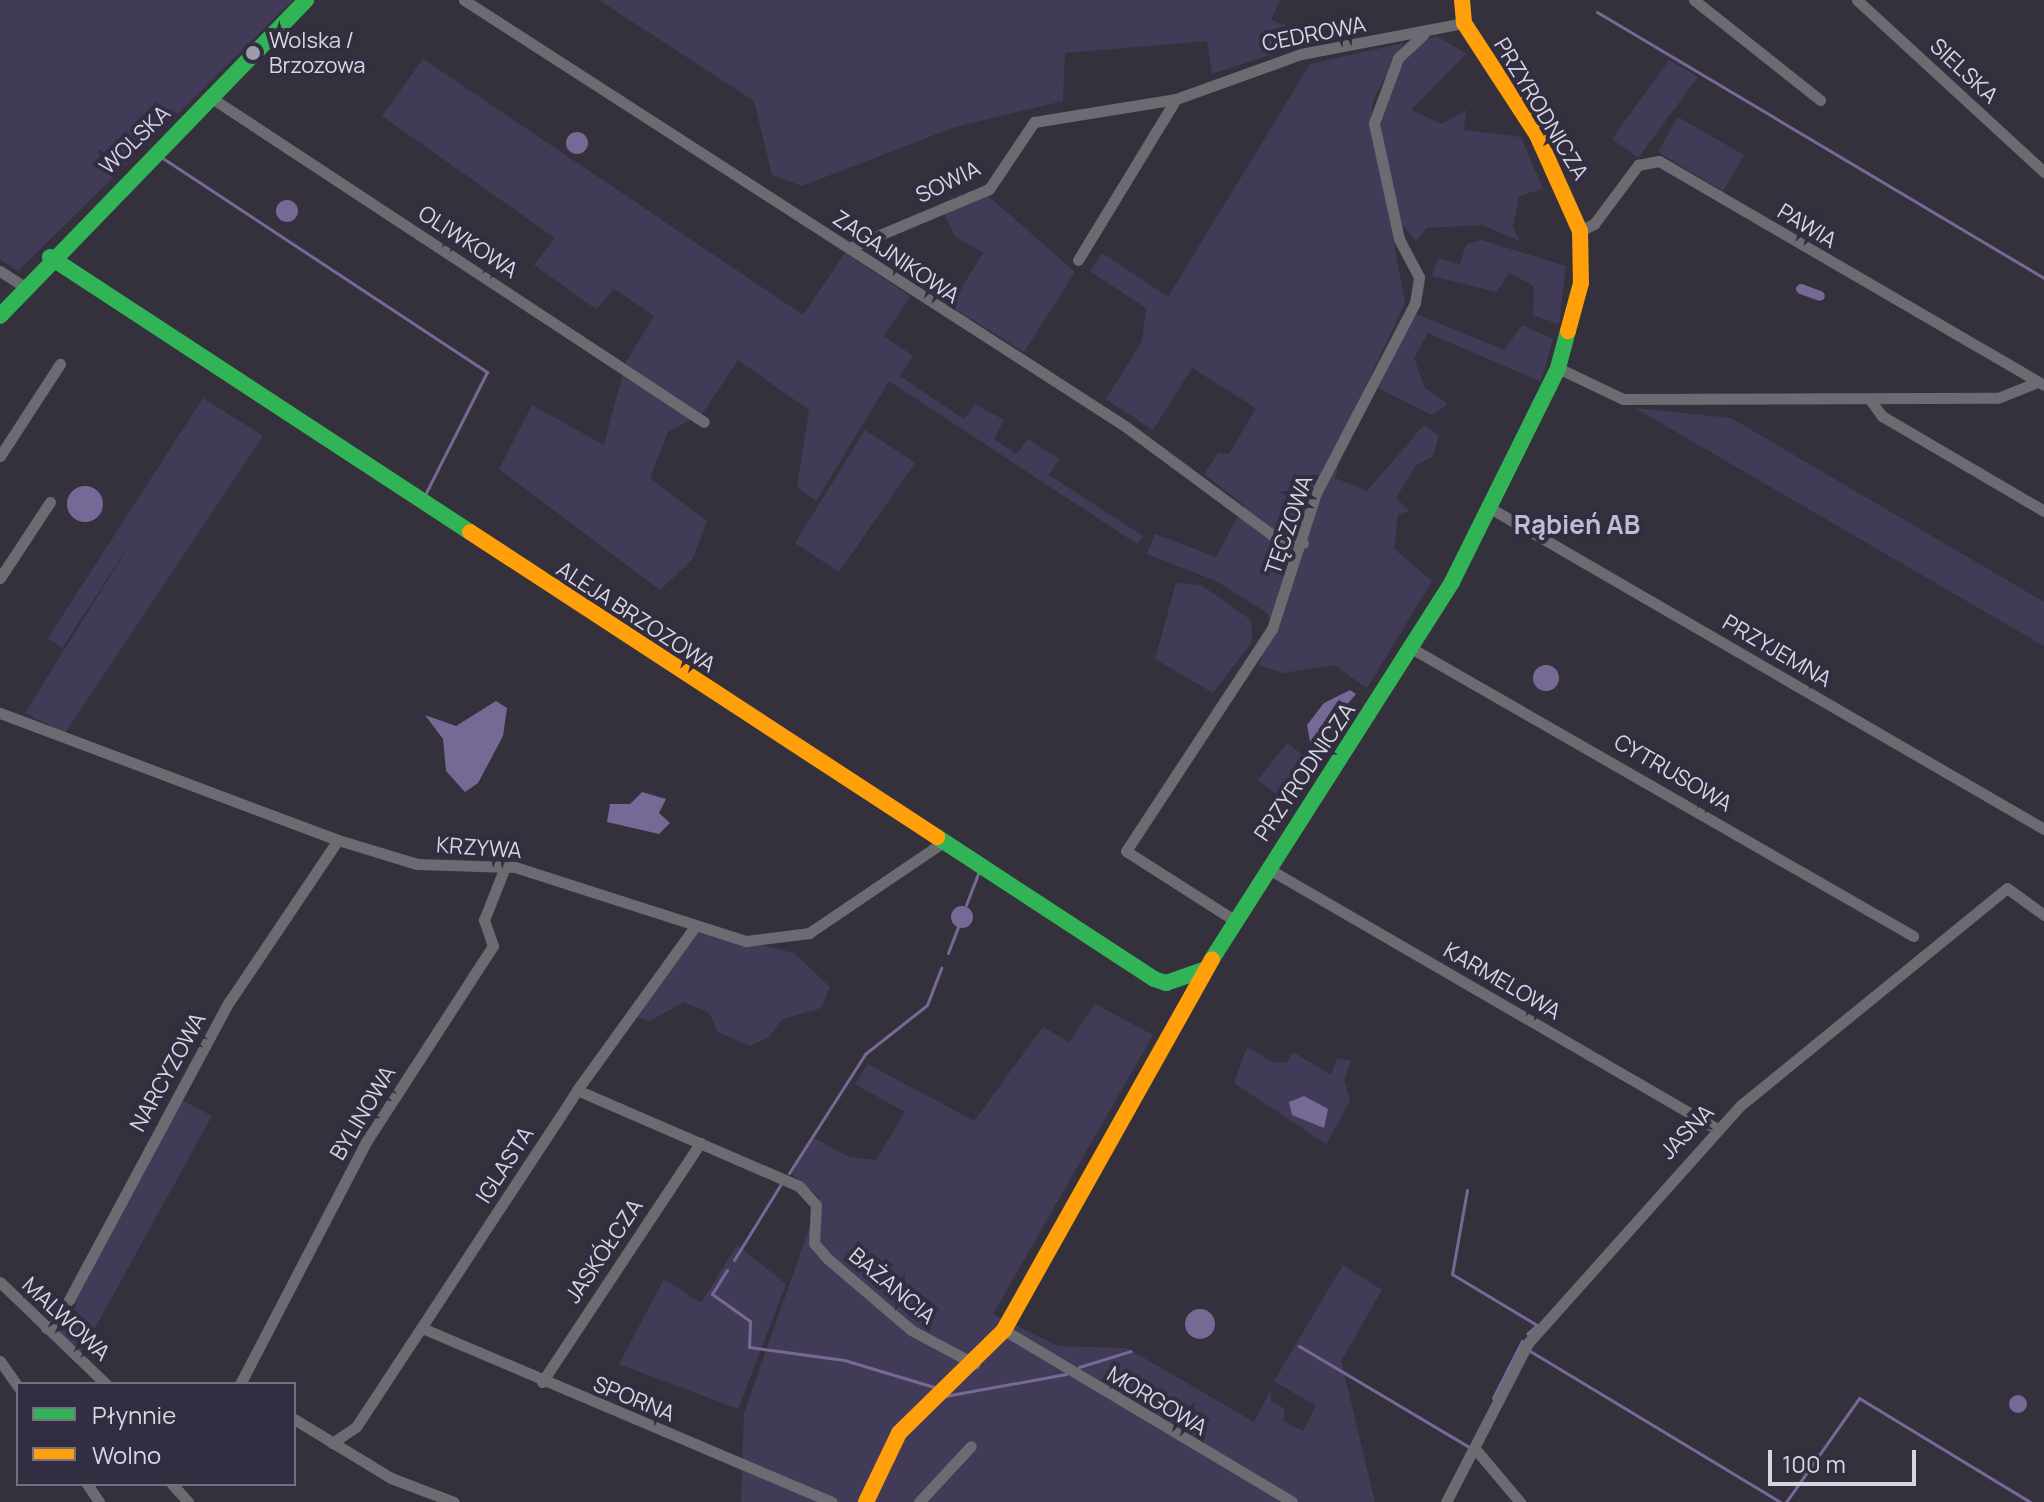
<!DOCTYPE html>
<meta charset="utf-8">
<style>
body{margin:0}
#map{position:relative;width:2044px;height:1502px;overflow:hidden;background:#34313c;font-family:Manrope,sans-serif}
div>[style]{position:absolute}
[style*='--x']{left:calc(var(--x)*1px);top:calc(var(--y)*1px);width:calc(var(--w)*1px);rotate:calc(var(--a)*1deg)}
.green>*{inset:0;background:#423b58}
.water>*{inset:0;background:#756a96}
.round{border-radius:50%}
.stream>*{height:3px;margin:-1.5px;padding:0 1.5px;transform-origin:1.5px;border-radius:1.5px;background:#756a96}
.canal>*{height:10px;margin:-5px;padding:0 5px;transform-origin:5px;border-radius:5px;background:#756a96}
.street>*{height:11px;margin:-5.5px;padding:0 5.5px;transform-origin:5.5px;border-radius:5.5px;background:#6c6b71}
.fast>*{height:16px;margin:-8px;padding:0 8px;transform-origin:8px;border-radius:8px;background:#30b455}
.slow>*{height:16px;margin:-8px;padding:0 8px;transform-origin:8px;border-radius:8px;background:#ff9f0a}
.dots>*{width:22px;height:22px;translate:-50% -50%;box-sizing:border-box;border:4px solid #322d40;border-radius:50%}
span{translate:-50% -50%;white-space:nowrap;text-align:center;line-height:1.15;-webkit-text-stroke:8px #322d40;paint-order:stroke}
.street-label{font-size:22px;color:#d7d5e2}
.poi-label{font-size:22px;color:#d7d5e2}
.left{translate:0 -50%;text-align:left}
.quarter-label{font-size:26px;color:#c0bbd3;font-weight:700}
.legend{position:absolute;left:16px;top:1382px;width:280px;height:104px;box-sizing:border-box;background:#322d40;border:2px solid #747081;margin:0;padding:10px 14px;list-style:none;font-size:24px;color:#d7d5e2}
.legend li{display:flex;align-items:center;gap:16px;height:40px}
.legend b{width:40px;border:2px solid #747081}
.scale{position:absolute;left:1768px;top:1450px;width:148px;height:36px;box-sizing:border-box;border:4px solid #d7d5e2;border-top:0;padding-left:10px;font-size:24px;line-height:28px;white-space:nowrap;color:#d7d5e2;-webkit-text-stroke:6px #322d40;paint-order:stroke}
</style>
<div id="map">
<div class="green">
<i style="clip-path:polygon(0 0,293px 0,18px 271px,0 259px)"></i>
<i style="clip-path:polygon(599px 0,1280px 0,1271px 20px,1290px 27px,1279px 52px,1212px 74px,1207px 41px,1065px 53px,1063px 101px,955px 127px,802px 186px,772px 175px,754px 101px)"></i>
<i style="clip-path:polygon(1437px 36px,1466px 54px,1411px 110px,1442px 124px,1466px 110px,1464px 130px,1521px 137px,1543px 189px,1519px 196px,1513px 227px,1520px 241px,1482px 225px,1427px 228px,1416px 241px,1399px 221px,1381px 130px,1383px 86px,1410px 46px)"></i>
<i style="clip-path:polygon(1404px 43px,1373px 100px,1371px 120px,1405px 303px,1350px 419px,1335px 478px,1367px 491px,1424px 425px,1439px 435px,1433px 456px,1415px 466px,1396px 498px,1410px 511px,1398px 514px,1394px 549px,1432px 581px,1367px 688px,1334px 665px,1283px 673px,1259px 665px,1272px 622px,1266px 612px,1216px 581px,1147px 554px,1155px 534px,1216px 557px,1244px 505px,1204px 474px,1218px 453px,1229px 454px,1256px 408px,1192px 368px,1153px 430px,1106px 399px,1142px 341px,1146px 308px,1090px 271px,1102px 253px,1168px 297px,1310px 64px)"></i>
<i style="clip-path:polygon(423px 59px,803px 315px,845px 253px,910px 296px,884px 336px,913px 356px,900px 376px,964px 419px,975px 404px,1004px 420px,994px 439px,1017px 454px,1028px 439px,1059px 459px,1049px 475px,1143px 536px,1137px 544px,889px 381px,816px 501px,797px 487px,809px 410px,738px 360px,703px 413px,668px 432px,650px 478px,707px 521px,692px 560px,660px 590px,499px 469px,532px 405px,604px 445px,626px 362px,654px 316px,614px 289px,596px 309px,534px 265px,555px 238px,382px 116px)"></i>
<i style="clip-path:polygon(1669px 60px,1698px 77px,1638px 158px,1612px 139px)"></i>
<i style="clip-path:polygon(1678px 117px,1744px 155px,1723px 191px,1658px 152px)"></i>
<i style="clip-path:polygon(986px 194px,1075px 272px,1024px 352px,950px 306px,983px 253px,955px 236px,944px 214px)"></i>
<i style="clip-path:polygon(1481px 240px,1566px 266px,1559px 324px,1533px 315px,1534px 286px,1509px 273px,1497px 292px,1432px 276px,1438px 258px,1460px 264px,1466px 244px)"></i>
<i style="clip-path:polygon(1414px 313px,1504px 350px,1522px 325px,1553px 339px,1541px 382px,1428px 333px,1414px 358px,1424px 387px,1448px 404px,1432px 415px,1378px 388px)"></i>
<i style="clip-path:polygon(203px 398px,263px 436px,65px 733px,25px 713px,139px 530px,62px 648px,48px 638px)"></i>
<i style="clip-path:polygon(1635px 408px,1731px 418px,2044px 602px,2044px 646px)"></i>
<i style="clip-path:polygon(865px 430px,915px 463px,839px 572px,795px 543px)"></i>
<i style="clip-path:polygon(1176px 583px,1201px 585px,1251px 620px,1252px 642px,1213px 693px,1155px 659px)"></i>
<i style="clip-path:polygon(1287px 743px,1305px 757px,1276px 794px,1258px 780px)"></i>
<i style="clip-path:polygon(700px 930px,794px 953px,830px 987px,821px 1008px,782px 1019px,769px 1037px,750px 1046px,718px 1032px,709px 1013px,684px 1002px,650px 1021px,637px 1017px)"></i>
<i style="clip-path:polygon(1095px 1004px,1153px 1035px,993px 1314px,1058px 1346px,1127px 1348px,1254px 1422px,1271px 1389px,1271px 1401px,1285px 1409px,1283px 1421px,1303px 1431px,1316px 1406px,1274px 1381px,1343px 1265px,1382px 1290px,1341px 1361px,1375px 1502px,741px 1502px,744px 1413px,820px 1198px,791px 1173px,814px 1138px,849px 1157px,876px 1160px,905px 1112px,855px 1084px,868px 1064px,974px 1121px,1043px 1027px,1069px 1042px)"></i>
<i style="clip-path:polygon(1247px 1047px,1273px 1062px,1287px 1062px,1293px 1052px,1331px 1075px,1337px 1058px,1351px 1061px,1344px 1080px,1350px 1101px,1326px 1144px,1234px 1083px)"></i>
<i style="clip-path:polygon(180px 1099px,212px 1116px,81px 1353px,56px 1330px)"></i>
<i style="clip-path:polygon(737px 1245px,786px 1284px,738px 1409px,619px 1364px,664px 1279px,701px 1303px)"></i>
</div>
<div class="water">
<i class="round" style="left:566px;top:132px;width:22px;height:22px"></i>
<i class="round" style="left:276px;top:200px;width:22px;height:22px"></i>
<i class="round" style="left:67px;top:486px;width:36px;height:36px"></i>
<i class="round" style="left:1533px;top:665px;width:26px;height:26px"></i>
<i style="clip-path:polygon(1350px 690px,1356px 694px,1311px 747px,1307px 725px,1324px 703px)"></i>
<i style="clip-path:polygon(496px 701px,507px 708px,503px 736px,478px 783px,465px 792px,446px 771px,443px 739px,425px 715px,456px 726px)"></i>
<i style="clip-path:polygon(642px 792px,666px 799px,659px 813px,670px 823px,659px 834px,607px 822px,610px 804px,630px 804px)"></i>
<i class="round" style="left:951px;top:906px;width:22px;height:22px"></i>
<i style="clip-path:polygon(1304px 1096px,1328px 1109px,1324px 1128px,1292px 1115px,1289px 1102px)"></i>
<i class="round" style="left:1185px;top:1309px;width:30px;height:30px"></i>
<i class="round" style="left:2009px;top:1395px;width:18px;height:18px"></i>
</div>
<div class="stream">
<i style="--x:1597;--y:12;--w:520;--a:30.76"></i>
<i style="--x:161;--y:157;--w:391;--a:33.4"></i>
<i style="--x:487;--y:372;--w:138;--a:116.8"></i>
<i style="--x:966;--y:905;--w:36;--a:-69"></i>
<i style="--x:948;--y:953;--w:28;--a:-69"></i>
<i style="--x:789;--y:1173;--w:141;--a:-57.4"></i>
<i style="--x:865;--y:1054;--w:79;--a:-38.3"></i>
<i style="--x:927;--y:1005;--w:40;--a:-69"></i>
<i style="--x:1467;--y:1190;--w:85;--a:100.1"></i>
<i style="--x:1452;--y:1274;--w:99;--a:31"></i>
<i style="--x:1537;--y:1325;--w:13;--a:138"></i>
<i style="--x:734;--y:1260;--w:89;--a:-58.3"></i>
<i style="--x:727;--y:1270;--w:28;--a:122"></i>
<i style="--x:712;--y:1294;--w:47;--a:35.4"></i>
<i style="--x:750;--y:1321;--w:26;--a:92"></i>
<i style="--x:749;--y:1347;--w:96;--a:7.8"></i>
<i style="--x:844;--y:1360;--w:94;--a:16.7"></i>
<i style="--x:1299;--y:1346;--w:200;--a:30.7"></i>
<i style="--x:1530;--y:1351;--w:292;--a:31.1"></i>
<i style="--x:1079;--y:1367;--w:54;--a:-17.1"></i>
<i style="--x:945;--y:1396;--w:123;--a:-10.3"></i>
<i style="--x:1493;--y:1398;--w:64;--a:-63"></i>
<i style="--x:1786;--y:1502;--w:127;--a:-54.9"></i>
<i style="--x:1859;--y:1398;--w:200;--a:31.3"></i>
</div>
<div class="canal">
<i style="--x:1801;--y:289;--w:20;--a:20"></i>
</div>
<div class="street">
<i style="--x:464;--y:0;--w:786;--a:32.8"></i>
<i style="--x:1125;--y:426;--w:197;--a:36.5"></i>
<i style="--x:1283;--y:543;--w:20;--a:0"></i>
<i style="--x:1694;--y:0;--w:161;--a:38.4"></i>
<i style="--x:1857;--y:0;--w:254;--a:42.6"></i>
<i style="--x:210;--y:97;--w:591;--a:33.34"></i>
<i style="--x:1580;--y:231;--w:16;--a:-27"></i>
<i style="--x:1594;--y:224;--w:74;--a:-53.3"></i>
<i style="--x:1638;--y:165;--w:21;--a:-11"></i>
<i style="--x:1659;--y:161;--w:445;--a:30.2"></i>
<i style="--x:851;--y:247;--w:150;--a:-22.8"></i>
<i style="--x:989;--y:189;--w:81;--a:-56.1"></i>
<i style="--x:1034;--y:122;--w:144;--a:-9.2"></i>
<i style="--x:1176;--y:99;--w:133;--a:-19.8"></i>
<i style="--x:1301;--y:54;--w:166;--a:-10.8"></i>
<i style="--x:1078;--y:260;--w:188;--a:-58.7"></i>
<i style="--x:0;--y:271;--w:27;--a:33"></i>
<i style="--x:1558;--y:368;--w:72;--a:25.5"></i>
<i style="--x:1623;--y:399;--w:375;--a:-0.2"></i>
<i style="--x:1998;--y:398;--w:38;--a:-22"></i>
<i style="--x:1871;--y:401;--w:19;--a:54"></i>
<i style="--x:1882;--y:416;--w:188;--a:30.4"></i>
<i style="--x:0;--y:456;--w:110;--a:-56.9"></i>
<i style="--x:1490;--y:508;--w:640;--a:30.09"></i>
<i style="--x:0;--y:578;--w:91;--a:-56.7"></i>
<i style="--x:1411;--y:648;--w:579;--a:29.84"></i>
<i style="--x:0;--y:713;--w:361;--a:20.6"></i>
<i style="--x:338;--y:840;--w:83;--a:16.9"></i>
<i style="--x:417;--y:864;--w:98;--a:1.8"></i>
<i style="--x:515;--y:867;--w:243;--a:17.8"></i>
<i style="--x:746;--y:941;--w:64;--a:-7.2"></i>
<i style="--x:809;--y:933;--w:161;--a:-34.1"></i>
<i style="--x:1267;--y:868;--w:520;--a:30.11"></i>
<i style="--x:1234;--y:920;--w:128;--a:-147.4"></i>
<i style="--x:1126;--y:851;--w:266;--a:-56.7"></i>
<i style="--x:1272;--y:629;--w:143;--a:-72.1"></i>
<i style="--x:1316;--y:493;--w:214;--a:-62.5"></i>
<i style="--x:1415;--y:303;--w:26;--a:-81"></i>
<i style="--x:1419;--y:277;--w:43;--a:-117.8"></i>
<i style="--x:1399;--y:239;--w:119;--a:-102.2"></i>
<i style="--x:1374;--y:123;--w:69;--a:-69.7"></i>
<i style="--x:1398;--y:58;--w:35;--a:-43"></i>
<i style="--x:577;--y:1090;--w:242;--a:23.4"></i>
<i style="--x:799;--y:1186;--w:25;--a:48"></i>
<i style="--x:816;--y:1205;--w:38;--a:93"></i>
<i style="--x:814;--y:1243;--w:21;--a:49"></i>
<i style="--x:828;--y:1259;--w:109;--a:40.5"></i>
<i style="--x:911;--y:1330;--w:72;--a:28"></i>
<i style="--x:0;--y:1282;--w:147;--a:43.9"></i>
<i style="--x:46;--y:1328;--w:11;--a:-22"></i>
<i style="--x:56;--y:1324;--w:366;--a:-61.8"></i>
<i style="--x:229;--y:1002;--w:195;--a:-56.1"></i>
<i style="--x:422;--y:1328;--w:445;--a:23"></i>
<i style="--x:1004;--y:1330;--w:335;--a:30.8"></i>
<i style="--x:0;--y:1361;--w:32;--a:55"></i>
<i style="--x:542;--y:1382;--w:287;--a:-56.5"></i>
<i style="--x:240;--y:1384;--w:273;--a:-62.5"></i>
<i style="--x:366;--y:1142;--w:234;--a:-57.1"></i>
<i style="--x:493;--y:946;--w:28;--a:-109"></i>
<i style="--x:484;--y:920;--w:57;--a:-68.4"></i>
<i style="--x:294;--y:1419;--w:114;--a:31.3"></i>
<i style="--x:391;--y:1478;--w:67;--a:20.9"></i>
<i style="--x:332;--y:1443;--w:29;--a:-34"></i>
<i style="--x:356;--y:1427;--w:403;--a:-56.7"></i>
<i style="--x:577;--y:1090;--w:198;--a:-54.2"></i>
<i style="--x:1477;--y:1451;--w:67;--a:49.9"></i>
<i style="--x:87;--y:1484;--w:22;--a:56"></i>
<i style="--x:172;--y:1484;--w:24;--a:48"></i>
<i style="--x:919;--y:1502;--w:76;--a:-47.1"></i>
<i style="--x:1446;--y:1502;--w:179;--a:-62.7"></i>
<i style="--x:1528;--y:1343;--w:319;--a:-48.2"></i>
<i style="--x:1741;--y:1105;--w:343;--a:-39.2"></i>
<i style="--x:2007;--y:888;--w:46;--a:36.1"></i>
</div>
<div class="fast">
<i style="--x:50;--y:257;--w:502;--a:33.22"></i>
<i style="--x:0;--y:316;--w:440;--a:-45.9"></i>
<i style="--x:937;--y:837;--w:259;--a:33.2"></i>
<i style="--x:1154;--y:979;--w:13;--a:18"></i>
<i style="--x:1166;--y:983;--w:42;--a:-19.3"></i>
<i style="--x:1212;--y:959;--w:447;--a:-57.5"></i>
<i style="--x:1452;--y:582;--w:239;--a:-63.6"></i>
<i style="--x:1558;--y:368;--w:38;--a:-75"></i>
</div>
<div class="slow">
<i style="--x:1462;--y:0;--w:23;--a:85"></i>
<i style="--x:1464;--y:23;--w:134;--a:56.9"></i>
<i style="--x:1537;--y:135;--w:105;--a:65.9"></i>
<i style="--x:1580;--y:231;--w:52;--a:88.9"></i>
<i style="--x:1581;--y:283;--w:50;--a:105.2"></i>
<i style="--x:470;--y:532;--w:558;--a:33.15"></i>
<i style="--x:866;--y:1502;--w:76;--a:-64.4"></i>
<i style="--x:899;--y:1433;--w:147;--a:-44.4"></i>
<i style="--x:1004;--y:1330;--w:425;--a:-60.7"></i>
</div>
<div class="dots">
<i style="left:253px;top:53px;background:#9e9ca8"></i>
</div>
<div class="street-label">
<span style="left:1314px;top:34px;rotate:-11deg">CEDROWA</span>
<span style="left:1964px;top:71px;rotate:43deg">SIELSKA</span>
<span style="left:1541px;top:109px;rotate:59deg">PRZYRODNICZA</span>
<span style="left:135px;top:140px;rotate:-44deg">WOLSKA</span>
<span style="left:948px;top:182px;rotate:-26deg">SOWIA</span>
<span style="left:1807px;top:226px;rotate:31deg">PAWIA</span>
<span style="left:468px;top:242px;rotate:33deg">OLIWKOWA</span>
<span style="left:896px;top:257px;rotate:34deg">ZAGAJNIKOWA</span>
<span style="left:1289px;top:525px;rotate:-71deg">TĘCZOWA</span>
<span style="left:636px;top:617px;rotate:33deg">ALEJA BRZOZOWA</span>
<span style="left:1777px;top:651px;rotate:30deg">PRZYJEMNA</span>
<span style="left:1305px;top:772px;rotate:-56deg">PRZYRODNICZA</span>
<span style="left:1673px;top:773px;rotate:30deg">CYTRUSOWA</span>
<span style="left:479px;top:848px;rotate:4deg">KRZYWA</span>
<span style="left:1502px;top:981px;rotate:30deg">KARMELOWA</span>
<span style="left:168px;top:1072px;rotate:-61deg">NARCYZOWA</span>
<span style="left:363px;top:1113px;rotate:-59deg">BYLINOWA</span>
<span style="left:1687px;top:1132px;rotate:-46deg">JASNA</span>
<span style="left:505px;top:1165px;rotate:-57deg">IGLASTA</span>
<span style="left:604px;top:1251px;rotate:-56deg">JASKÓŁCZA</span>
<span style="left:892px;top:1286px;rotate:40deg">BAŻANCIA</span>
<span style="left:66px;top:1319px;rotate:43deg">MALWOWA</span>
<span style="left:634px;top:1399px;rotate:22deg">SPORNA</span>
<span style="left:1157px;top:1401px;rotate:31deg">MORGOWA</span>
</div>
<div class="poi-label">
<span class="left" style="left:269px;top:53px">Wolska /<br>Brzozowa</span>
</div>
<div class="quarter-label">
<span style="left:1577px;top:525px">Rąbień AB</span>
</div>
<ul class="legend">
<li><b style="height:10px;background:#30b455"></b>Płynnie</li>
<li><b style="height:10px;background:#ff9f0a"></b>Wolno</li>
</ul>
<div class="scale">100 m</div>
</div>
